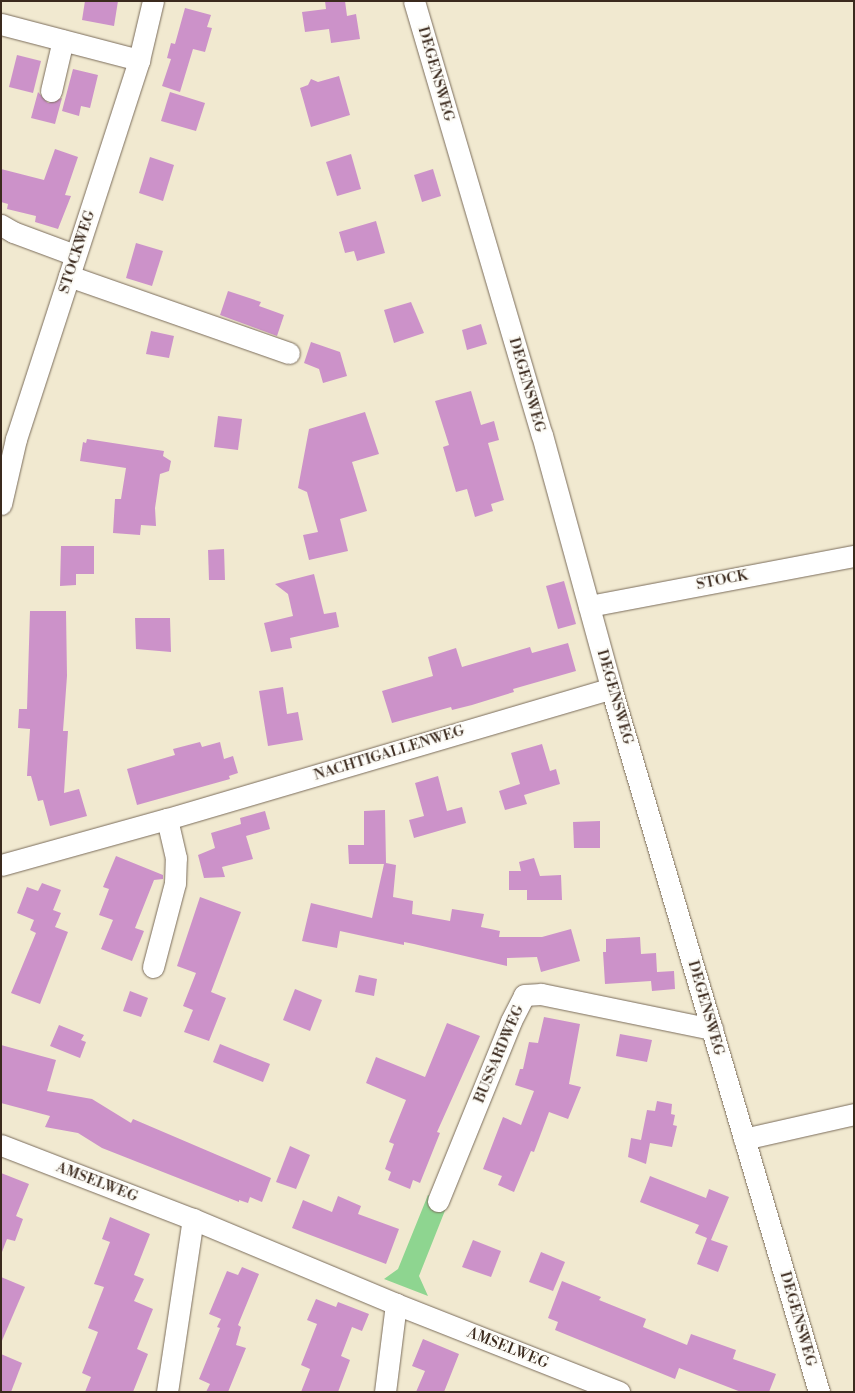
<!DOCTYPE html>
<style>
body{margin:0}
#map{position:relative;width:855px;height:1393px;overflow:hidden;background:#f1e9d0;font-family:"Libre Bodoni",serif}
div>[style]{position:absolute}
[style*='--x']{left:calc(var(--x)*1px);top:calc(var(--y)*1px);width:calc(var(--w)*1px);rotate:calc(var(--a)*1deg)}
.green>*{inset:0;background:#8ed590}
.building>*{inset:0;background:#cc92c9}
.roads{filter:drop-shadow(0 0 1px #7b6d5c) drop-shadow(0 0 1px #7b6d5c)}
.minor>*{height:21px;margin:-10.5px;padding:0 10.5px;transform-origin:10.5px;border-radius:10.5px;background:#fff}
span{translate:-50% -50%;white-space:nowrap;text-align:center;line-height:1.15;-webkit-text-stroke:4px #fdfcf7;paint-order:stroke}
.street-label{font-size:15px;color:#3b2a1e}
.frame{position:absolute;inset:0;border:2px solid #3b2a1e;pointer-events:none}
</style>
<div id="map">
<div class="green">
<i style="clip-path:polygon(428px 1195px,448px 1203px,419px 1276px,428px 1296px,384px 1279px,398px 1269px)"></i>
</div>
<div class="building">
<i style="clip-path:polygon(85px 1px,118px 1px,114px 26px,82px 20px)"></i>
<i style="clip-path:polygon(325px 1px,345px 1px,347px 16px,356px 14px,360px 39px,331px 43px,329px 29px,305px 32px,302px 12px,326px 9px)"></i>
<i style="clip-path:polygon(185px 8px,211px 15px,207px 27px,212px 28px,205px 52px,193px 49px,180px 92px,162px 86px,171px 59px,167px 58px,171px 43px,175px 44px)"></i>
<i style="clip-path:polygon(17px 55px,41px 61px,33px 93px,9px 87px)"></i>
<i style="clip-path:polygon(73px 69px,98px 75px,90px 108px,81px 106px,79px 116px,62px 111px)"></i>
<i style="clip-path:polygon(339px 76px,350px 115px,311px 127px,300px 88px,308px 85px,311px 79px,318px 82px)"></i>
<i style="clip-path:polygon(38px 92px,48px 103px,62px 98px,55px 124px,31px 118px)"></i>
<i style="clip-path:polygon(170px 92px,205px 103px,196px 131px,161px 121px)"></i>
<i style="clip-path:polygon(55px 149px,78px 157px,65px 195px,71px 196px,58px 229px,35px 222px,36px 216px,7px 209px,8px 204px,1px 202px,1px 169px,44px 180px)"></i>
<i style="clip-path:polygon(351px 154px,361px 189px,337px 196px,326px 162px)"></i>
<i style="clip-path:polygon(150px 157px,174px 165px,163px 201px,139px 193px)"></i>
<i style="clip-path:polygon(433px 169px,441px 196px,422px 202px,414px 175px)"></i>
<i style="clip-path:polygon(376px 221px,385px 253px,357px 261px,354px 251px,345px 253px,339px 232px)"></i>
<i style="clip-path:polygon(136px 243px,163px 251px,152px 286px,126px 278px)"></i>
<i style="clip-path:polygon(228px 291px,261px 302px,259px 306px,284px 315px,277px 336px,220px 315px)"></i>
<i style="clip-path:polygon(411px 302px,424px 333px,394px 343px,384px 310px)"></i>
<i style="clip-path:polygon(481px 324px,487px 344px,467px 350px,462px 330px)"></i>
<i style="clip-path:polygon(151px 331px,174px 336px,169px 358px,146px 354px)"></i>
<i style="clip-path:polygon(311px 342px,340px 352px,347px 376px,323px 383px,319px 369px,304px 363px)"></i>
<i style="clip-path:polygon(471px 391px,481px 425px,494px 421px,499px 440px,488px 443px,504px 500px,491px 504px,493px 511px,475px 517px,467px 489px,456px 492px,443px 447px,449px 445px,435px 401px)"></i>
<i style="clip-path:polygon(365px 412px,379px 454px,352px 462px,367px 511px,340px 519px,348px 551px,309px 560px,303px 535px,318px 532px,307px 492px,298px 488px,309px 429px)"></i>
<i style="clip-path:polygon(218px 416px,242px 419px,238px 450px,214px 447px)"></i>
<i style="clip-path:polygon(87px 439px,164px 451px,163px 456px,171px 461px,169px 471px,160px 474px,155px 508px,156px 526px,141px 525px,140px 535px,113px 533px,115px 499px,121px 499px,126px 468px,80px 461px,83px 442px,86px 443px)"></i>
<i style="clip-path:polygon(61px 546px,94px 546px,94px 574px,76px 574px,76px 585px,60px 586px)"></i>
<i style="clip-path:polygon(224px 549px,225px 580px,209px 580px,208px 550px)"></i>
<i style="clip-path:polygon(314px 574px,324px 614px,336px 612px,339px 627px,290px 638px,292px 648px,271px 652px,264px 623px,293px 616px,288px 594px,275px 584px)"></i>
<i style="clip-path:polygon(564px 581px,576px 624px,558px 629px,546px 586px)"></i>
<i style="clip-path:polygon(30px 611px,66px 611px,67px 676px,63px 731px,68px 731px,64px 793px,79px 789px,87px 816px,50px 826px,43px 800px,38px 801px,31px 776px,27px 776px,30px 729px,18px 728px,19px 709px,27px 709px)"></i>
<i style="clip-path:polygon(135px 618px,170px 618px,171px 652px,136px 649px)"></i>
<i style="clip-path:polygon(568px 643px,576px 671px,513px 689px,514px 692px,472px 705px,452px 710px,451px 707px,392px 723px,382px 691px,433px 676px,428px 657px,456px 648px,462px 667px,530px 647px,532px 653px)"></i>
<i style="clip-path:polygon(283px 687px,287px 714px,298px 712px,303px 740px,268px 746px,259px 691px)"></i>
<i style="clip-path:polygon(200px 742px,202px 747px,220px 742px,224px 759px,233px 756px,238px 773px,229px 776px,230px 779px,137px 805px,127px 769px,175px 755px,173px 749px)"></i>
<i style="clip-path:polygon(542px 744px,550px 771px,556px 769px,560px 784px,524px 795px,527px 804px,505px 810px,499px 791px,520px 784px,511px 753px)"></i>
<i style="clip-path:polygon(438px 776px,447px 811px,462px 807px,466px 823px,414px 838px,409px 820px,424px 816px,415px 783px)"></i>
<i style="clip-path:polygon(385px 810px,386px 863px,396px 865px,393px 897px,413px 901px,412px 914px,450px 921px,452px 909px,484px 914px,481px 927px,500px 931px,499px 937px,542px 937px,571px 929px,580px 961px,541px 972px,537px 957px,507px 958px,507px 966px,414px 944px,404px 942px,404px 945px,340px 931px,337px 948px,302px 941px,311px 903px,372px 918px,384px 864px,349px 864px,348px 845px,364px 845px,364px 811px)"></i>
<i style="clip-path:polygon(265px 811px,270px 829px,246px 836px,253px 859px,222px 867px,225px 877px,204px 878px,198px 855px,215px 848px,211px 833px,241px 824px,240px 818px)"></i>
<i style="clip-path:polygon(600px 821px,600px 848px,574px 848px,573px 822px)"></i>
<i style="clip-path:polygon(116px 856px,163px 875px,163px 879px,154px 880px,135px 928px,144px 931px,132px 961px,101px 949px,113px 920px,99px 915px,109px 889px,103px 887px)"></i>
<i style="clip-path:polygon(534px 858px,540px 876px,561px 875px,562px 900px,527px 900px,527px 890px,509px 890px,509px 871px,521px 871px,519px 862px)"></i>
<i style="clip-path:polygon(42px 883px,61px 890px,53px 910px,61px 913px,55px 927px,68px 932px,40px 1004px,11px 993px,36px 933px,30px 930px,34px 920px,17px 913px,27px 887px,38px 891px)"></i>
<i style="clip-path:polygon(200px 897px,241px 912px,211px 992px,226px 998px,209px 1041px,184px 1032px,193px 1010px,183px 1006px,196px 973px,177px 966px)"></i>
<i style="clip-path:polygon(640px 937px,641px 954px,656px 953px,657px 972px,674px 971px,675px 989px,652px 991px,651px 981px,605px 984px,603px 952px,606px 952px,606px 939px)"></i>
<i style="clip-path:polygon(359px 975px,377px 979px,374px 996px,355px 992px)"></i>
<i style="clip-path:polygon(295px 989px,322px 1000px,310px 1031px,283px 1020px)"></i>
<i style="clip-path:polygon(130px 991px,148px 998px,141px 1017px,123px 1011px)"></i>
<i style="clip-path:polygon(544px 1017px,580px 1024px,569px 1084px,581px 1087px,568px 1119px,549px 1112px,534px 1152px,531px 1151px,514px 1192px,498px 1185px,502px 1176px,483px 1169px,503px 1117px,521px 1125px,534px 1091px,515px 1085px,520px 1069px,523px 1069px,529px 1042px,538px 1043px)"></i>
<i style="clip-path:polygon(447px 1023px,480px 1036px,437px 1132px,440px 1133px,420px 1183px,413px 1180px,410px 1189px,388px 1180px,391px 1172px,385px 1169px,394px 1144px,389px 1142px,406px 1100px,366px 1083px,376px 1057px,425px 1077px)"></i>
<i style="clip-path:polygon(59px 1025px,84px 1035px,81px 1040px,86px 1042px,80px 1058px,50px 1046px)"></i>
<i style="clip-path:polygon(620px 1034px,652px 1040px,647px 1062px,616px 1056px)"></i>
<i style="clip-path:polygon(220px 1044px,270px 1064px,263px 1082px,213px 1062px)"></i>
<i style="clip-path:polygon(1px 1045px,56px 1060px,47px 1091px,92px 1099px,131px 1123px,133px 1119px,271px 1178px,262px 1202px,250px 1197px,248px 1203px,239px 1200px,239px 1202px,102px 1148px,78px 1133px,45px 1127px,50px 1116px,1px 1103px)"></i>
<i style="clip-path:polygon(657px 1101px,672px 1104px,671px 1114px,675px 1115px,673px 1125px,677px 1126px,672px 1147px,650px 1143px,646px 1164px,628px 1157px,631px 1138px,641px 1140px,647px 1110px,655px 1111px)"></i>
<i style="clip-path:polygon(290px 1146px,310px 1155px,296px 1189px,276px 1182px)"></i>
<i style="clip-path:polygon(1px 1173px,29px 1184px,16px 1216px,23px 1219px,15px 1241px,7px 1239px,2px 1252px)"></i>
<i style="clip-path:polygon(650px 1176px,706px 1198px,709px 1189px,729px 1197px,711px 1240px,728px 1246px,718px 1272px,697px 1264px,707px 1238px,695px 1233px,699px 1225px,640px 1202px)"></i>
<i style="clip-path:polygon(338px 1196px,361px 1206px,358px 1214px,399px 1229px,386px 1264px,292px 1228px,303px 1200px,332px 1212px)"></i>
<i style="clip-path:polygon(110px 1217px,150px 1234px,134px 1275px,144px 1279px,134px 1301px,153px 1309px,137px 1349px,148px 1354px,133px 1392px,85px 1392px,91px 1377px,82px 1373px,98px 1332px,88px 1328px,104px 1287px,94px 1284px,110px 1242px,102px 1239px)"></i>
<i style="clip-path:polygon(473px 1240px,501px 1251px,491px 1277px,462px 1267px)"></i>
<i style="clip-path:polygon(541px 1252px,565px 1262px,553px 1291px,529px 1282px)"></i>
<i style="clip-path:polygon(242px 1267px,259px 1274px,238px 1325px,241px 1327px,236px 1345px,246px 1348px,228px 1392px,206px 1392px,210px 1384px,199px 1379px,220px 1328px,217px 1327px,221px 1319px,209px 1314px,227px 1271px,238px 1275px)"></i>
<i style="clip-path:polygon(1px 1277px,25px 1287px,1px 1343px)"></i>
<i style="clip-path:polygon(562px 1281px,601px 1297px,599px 1300px,646px 1319px,643px 1327px,687px 1345px,691px 1334px,736px 1350px,733px 1359px,776px 1374px,769px 1392px,741px 1392px,679px 1368px,675px 1379px,555px 1330px,558px 1322px,548px 1318px)"></i>
<i style="clip-path:polygon(316px 1299px,336px 1307px,338px 1302px,369px 1314px,362px 1331px,352px 1327px,341px 1356px,350px 1360px,338px 1392px,301px 1392px,310px 1369px,301px 1365px,317px 1324px,307px 1320px)"></i>
<i style="clip-path:polygon(423px 1339px,459px 1354px,444px 1392px,416px 1392px,425px 1371px,412px 1366px)"></i>
<i style="clip-path:polygon(1px 1354px,22px 1363px,11px 1392px,1px 1392px)"></i>
</div>
<div class="roads">
<div class="minor">
<i style="--x:414;--y:1;--w:452;--a:73.6"></i>
<i style="--x:542;--y:435;--w:262;--a:74.7"></i>
<i style="--x:611;--y:688;--w:734;--a:73.54"></i>
<i style="--x:1;--y:24;--w:143;--a:14.6"></i>
<i style="--x:51;--y:91;--w:52;--a:-76.8"></i>
<i style="--x:1;--y:225;--w:14;--a:30"></i>
<i style="--x:13;--y:232;--w:66;--a:20.4"></i>
<i style="--x:69;--y:276;--w:233;--a:19.3"></i>
<i style="--x:1;--y:504;--w:67;--a:-77"></i>
<i style="--x:16;--y:439;--w:398;--a:-72"></i>
<i style="--x:139;--y:60;--w:61;--a:-76.7"></i>
<i style="--x:589;--y:606;--w:270;--a:-10.7"></i>
<i style="--x:1;--y:865;--w:172;--a:-15.5"></i>
<i style="--x:167;--y:819;--w:463;--a:-16.4"></i>
<i style="--x:153;--y:967;--w:87;--a:-75.3"></i>
<i style="--x:175;--y:883;--w:25;--a:-88"></i>
<i style="--x:176;--y:858;--w:40;--a:-103"></i>
<i style="--x:744;--y:1139;--w:113;--a:-12.8"></i>
<i style="--x:1;--y:1145;--w:206;--a:21.1"></i>
<i style="--x:193;--y:1219;--w:220;--a:22.7"></i>
<i style="--x:396;--y:1304;--w:240;--a:21.5"></i>
<i style="--x:438;--y:1201;--w:194;--a:-67.9"></i>
<i style="--x:511;--y:1021;--w:29;--a:-63"></i>
<i style="--x:524;--y:995;--w:17;--a:-3"></i>
<i style="--x:541;--y:994;--w:175;--a:11.6"></i>
<i style="--x:167;--y:1392;--w:175;--a:-81.5"></i>
<i style="--x:385;--y:1392;--w:89;--a:-82.9"></i>
</div>
</div>
<div class="street-label">
<span style="left:436px;top:74px;rotate:74deg">DEGENSWEG</span>
<span style="left:77px;top:252px;rotate:-72deg">STOCKWEG</span>
<span style="left:527px;top:385px;rotate:74deg">DEGENSWEG</span>
<span style="left:722px;top:580px;rotate:-11deg">STOCK</span>
<span style="left:615px;top:697px;rotate:74deg">DEGENSWEG</span>
<span style="left:389px;top:753px;rotate:-17deg">NACHTIGALLENWEG</span>
<span style="left:706px;top:1008px;rotate:74deg">DEGENSWEG</span>
<span style="left:499px;top:1054px;rotate:-67deg">BUSSARDWEG</span>
<span style="left:97px;top:1182px;rotate:21deg">AMSELWEG</span>
<span style="left:798px;top:1319px;rotate:74deg">DEGENSWEG</span>
<span style="left:508px;top:1348px;rotate:22deg">AMSELWEG</span>
</div>
<div class="frame"></div>
</div>
